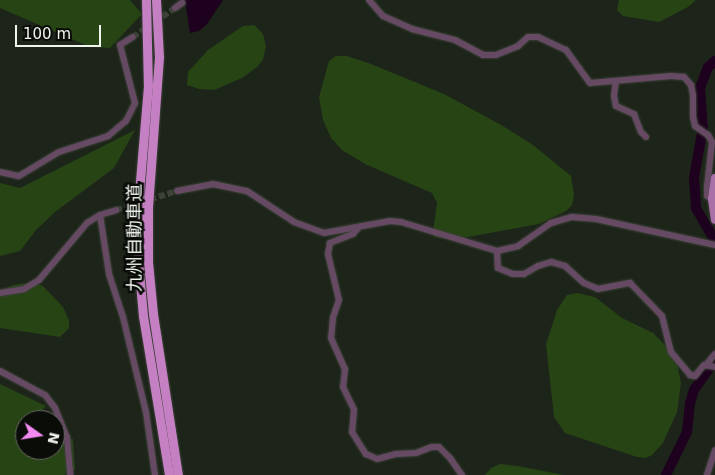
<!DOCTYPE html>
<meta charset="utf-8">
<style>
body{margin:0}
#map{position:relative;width:715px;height:475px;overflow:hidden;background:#1d2419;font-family:"DejaVu Sans","Noto Sans JP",sans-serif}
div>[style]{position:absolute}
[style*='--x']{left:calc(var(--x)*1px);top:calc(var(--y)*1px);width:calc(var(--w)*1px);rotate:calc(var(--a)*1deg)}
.green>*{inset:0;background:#274414}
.water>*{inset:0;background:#1e011e}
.river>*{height:10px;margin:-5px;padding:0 5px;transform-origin:5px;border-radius:5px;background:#1e011e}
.minor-tunnel>*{height:6px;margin-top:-3px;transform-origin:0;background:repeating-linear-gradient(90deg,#3d4339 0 6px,transparent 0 9px)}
.roads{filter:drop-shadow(0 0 1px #3b4137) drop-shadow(0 0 1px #3b4137)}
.minor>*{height:6px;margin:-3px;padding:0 3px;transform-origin:3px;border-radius:3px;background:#664a64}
.major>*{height:8px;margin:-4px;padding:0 4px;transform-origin:4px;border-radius:4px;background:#aa71a8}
.highway>*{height:9px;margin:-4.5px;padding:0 4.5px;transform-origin:4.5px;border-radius:4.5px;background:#c580c3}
span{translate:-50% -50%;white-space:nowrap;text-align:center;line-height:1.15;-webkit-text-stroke:5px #090c07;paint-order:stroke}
.street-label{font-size:18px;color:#f0f5ee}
.north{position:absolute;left:15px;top:410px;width:50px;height:50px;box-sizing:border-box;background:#090c07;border:1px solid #656963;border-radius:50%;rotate:103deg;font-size:14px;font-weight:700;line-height:20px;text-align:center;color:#f0f5ee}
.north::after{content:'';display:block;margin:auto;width:18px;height:22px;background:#f38af1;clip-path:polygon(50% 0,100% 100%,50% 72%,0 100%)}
.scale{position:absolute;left:15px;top:25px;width:86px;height:22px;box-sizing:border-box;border:2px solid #f0f5ee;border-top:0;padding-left:6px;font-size:15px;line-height:18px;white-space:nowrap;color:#f0f5ee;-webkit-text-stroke:4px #090c07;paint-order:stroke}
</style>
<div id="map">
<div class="green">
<i style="clip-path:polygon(0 0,130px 0,142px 14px,110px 48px,90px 47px,0 8px)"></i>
<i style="clip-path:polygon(619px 0,696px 0,688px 7px,659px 22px,623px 16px,617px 10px)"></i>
<i style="clip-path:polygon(254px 25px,263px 34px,266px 46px,263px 60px,257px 67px,242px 78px,214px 90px,199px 89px,187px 85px,188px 72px,208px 50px,243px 26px)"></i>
<i style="clip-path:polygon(336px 56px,347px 56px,371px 64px,444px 94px,503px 126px,533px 145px,571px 176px,574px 195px,572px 205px,566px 211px,539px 224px,452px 240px,434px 237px,433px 232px,437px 203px,432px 193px,365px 164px,342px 150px,331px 138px,323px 120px,319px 97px,329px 61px)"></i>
<i style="clip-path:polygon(135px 130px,114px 168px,55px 212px,36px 230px,20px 251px,0 256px,0 183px,20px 188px)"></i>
<i style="clip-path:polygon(33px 282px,43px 286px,63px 307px,69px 320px,69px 328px,60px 337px,0 328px,0 291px,13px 285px)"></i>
<i style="clip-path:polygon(577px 293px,595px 297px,622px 318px,653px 333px,670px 350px,677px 363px,681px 383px,677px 412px,663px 443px,652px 455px,646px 458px,637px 457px,565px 433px,554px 417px,546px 344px,557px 310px,567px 295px)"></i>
<i style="clip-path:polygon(0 384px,46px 406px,33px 420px,25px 420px,25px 450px,55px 450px,55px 440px,73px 439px,75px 470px,64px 475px,0 475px)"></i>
<i style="clip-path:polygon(500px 464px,518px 466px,564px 475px,485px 475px,491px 468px)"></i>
</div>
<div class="water">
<i style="clip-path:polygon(185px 0,223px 0,207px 24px,199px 31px,190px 33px)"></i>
</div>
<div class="river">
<i style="--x:715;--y:61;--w:9;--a:139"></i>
<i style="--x:708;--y:67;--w:22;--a:111"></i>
<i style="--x:700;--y:88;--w:39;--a:86"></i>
<i style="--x:703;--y:127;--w:52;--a:100"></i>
<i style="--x:694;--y:178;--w:30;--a:86"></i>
<i style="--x:696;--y:208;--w:38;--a:60"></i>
<i style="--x:666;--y:475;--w:48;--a:-64"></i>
<i style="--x:687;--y:432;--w:29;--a:-84"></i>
<i style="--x:690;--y:403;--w:14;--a:-73"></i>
<i style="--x:694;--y:390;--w:37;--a:-55"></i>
</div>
<div class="minor-tunnel">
<i style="--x:133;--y:37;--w:51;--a:-34.6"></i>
<i style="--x:116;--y:210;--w:64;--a:-17.3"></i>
</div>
<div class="roads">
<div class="minor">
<i style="--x:369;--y:0;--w:21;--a:49"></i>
<i style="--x:383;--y:16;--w:32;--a:24"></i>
<i style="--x:412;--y:29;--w:44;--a:14.3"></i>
<i style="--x:455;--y:40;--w:32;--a:28"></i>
<i style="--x:483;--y:55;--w:13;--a:0"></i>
<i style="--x:496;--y:55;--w:24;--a:-22"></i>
<i style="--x:518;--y:46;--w:13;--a:-42"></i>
<i style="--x:528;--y:37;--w:10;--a:0"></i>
<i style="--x:538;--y:37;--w:31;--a:25"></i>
<i style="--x:566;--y:50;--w:41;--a:54"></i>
<i style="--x:590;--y:83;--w:81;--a:-4.9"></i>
<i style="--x:671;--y:76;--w:13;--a:4"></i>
<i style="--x:684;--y:77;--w:11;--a:49"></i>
<i style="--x:691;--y:85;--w:10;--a:79"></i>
<i style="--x:693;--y:95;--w:22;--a:90"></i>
<i style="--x:693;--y:117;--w:9;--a:77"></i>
<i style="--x:695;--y:126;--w:16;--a:35"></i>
<i style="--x:708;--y:135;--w:8;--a:60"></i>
<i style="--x:712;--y:142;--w:45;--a:96.3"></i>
<i style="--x:707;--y:187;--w:9;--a:90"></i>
<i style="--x:707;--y:196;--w:6;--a:31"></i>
<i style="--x:175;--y:8;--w:9;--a:-36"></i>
<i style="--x:616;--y:81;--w:15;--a:98"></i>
<i style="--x:614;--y:96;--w:10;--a:79"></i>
<i style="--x:616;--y:106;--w:20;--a:24"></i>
<i style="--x:634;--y:114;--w:19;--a:69"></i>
<i style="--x:641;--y:132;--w:7;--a:45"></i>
<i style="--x:0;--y:172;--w:19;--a:12"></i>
<i style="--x:19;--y:176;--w:47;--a:-31"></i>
<i style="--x:59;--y:152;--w:52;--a:-18.1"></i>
<i style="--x:108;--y:136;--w:23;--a:-40"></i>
<i style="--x:126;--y:121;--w:20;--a:-63"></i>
<i style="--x:135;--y:103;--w:60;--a:-104.5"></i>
<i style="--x:120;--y:45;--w:15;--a:-32"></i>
<i style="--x:177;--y:191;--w:37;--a:-11"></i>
<i style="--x:213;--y:184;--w:35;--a:12"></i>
<i style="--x:247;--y:191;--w:56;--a:33.4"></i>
<i style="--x:294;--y:222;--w:32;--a:20"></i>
<i style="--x:324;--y:233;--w:67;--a:-10.3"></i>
<i style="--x:390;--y:221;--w:11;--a:5"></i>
<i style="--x:401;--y:222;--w:100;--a:16.8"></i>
<i style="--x:497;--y:251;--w:22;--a:-13"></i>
<i style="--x:518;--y:246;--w:40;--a:-34.9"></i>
<i style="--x:551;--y:223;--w:22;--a:-16"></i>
<i style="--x:572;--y:217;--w:24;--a:5"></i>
<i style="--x:596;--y:219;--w:122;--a:12.3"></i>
<i style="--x:100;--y:215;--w:60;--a:81.3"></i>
<i style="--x:109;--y:274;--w:45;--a:72"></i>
<i style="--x:123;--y:317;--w:98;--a:76.4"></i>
<i style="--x:146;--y:412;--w:64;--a:81.9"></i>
<i style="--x:359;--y:227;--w:9;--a:131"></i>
<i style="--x:353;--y:234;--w:25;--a:159"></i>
<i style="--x:330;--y:243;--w:11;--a:100"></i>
<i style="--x:328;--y:254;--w:47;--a:76.6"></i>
<i style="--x:339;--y:300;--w:18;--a:109"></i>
<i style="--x:333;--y:317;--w:21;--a:95"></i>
<i style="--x:331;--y:338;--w:34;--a:66"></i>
<i style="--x:345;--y:369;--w:18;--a:96"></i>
<i style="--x:343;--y:387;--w:25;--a:64"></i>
<i style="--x:354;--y:410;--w:22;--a:95"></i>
<i style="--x:352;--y:432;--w:26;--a:58"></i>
<i style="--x:366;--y:454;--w:12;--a:24"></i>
<i style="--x:377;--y:459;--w:20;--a:-15"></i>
<i style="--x:396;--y:454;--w:20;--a:-3"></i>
<i style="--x:416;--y:453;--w:17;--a:-21"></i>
<i style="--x:432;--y:447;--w:7;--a:0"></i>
<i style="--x:439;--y:447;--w:16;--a:45"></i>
<i style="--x:450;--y:458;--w:21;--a:55"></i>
<i style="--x:497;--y:251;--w:17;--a:87"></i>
<i style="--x:498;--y:268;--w:16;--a:22"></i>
<i style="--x:513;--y:274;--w:11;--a:0"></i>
<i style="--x:524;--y:274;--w:16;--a:-30"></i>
<i style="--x:538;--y:266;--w:14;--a:-17"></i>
<i style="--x:551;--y:262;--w:15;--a:16"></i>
<i style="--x:565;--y:266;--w:25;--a:42"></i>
<i style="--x:584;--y:283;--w:15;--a:23"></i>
<i style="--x:598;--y:289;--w:33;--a:-11"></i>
<i style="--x:630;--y:283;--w:46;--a:45.9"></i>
<i style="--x:662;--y:316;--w:37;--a:76"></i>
<i style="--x:671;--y:352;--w:30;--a:50"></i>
<i style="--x:690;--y:375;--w:5;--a:11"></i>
<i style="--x:695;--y:376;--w:14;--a:-51"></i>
<i style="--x:704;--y:365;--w:11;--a:10"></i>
<i style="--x:0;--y:293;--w:24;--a:-9"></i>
<i style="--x:24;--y:289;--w:17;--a:-31"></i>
<i style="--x:39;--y:280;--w:75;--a:-49.9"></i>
<i style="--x:87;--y:223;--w:15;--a:-32"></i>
<i style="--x:100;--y:215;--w:17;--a:-17"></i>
<i style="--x:706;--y:365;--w:14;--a:-51"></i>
<i style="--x:0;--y:371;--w:51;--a:28.1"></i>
<i style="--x:45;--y:395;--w:16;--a:52"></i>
<i style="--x:55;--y:408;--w:31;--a:68"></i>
<i style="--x:67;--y:437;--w:38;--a:85"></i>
<i style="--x:707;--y:475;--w:26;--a:-72"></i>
</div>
<div class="major">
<i style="--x:715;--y:178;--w:21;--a:98"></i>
<i style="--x:712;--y:199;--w:21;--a:82"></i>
</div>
<div class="highway">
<i style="--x:146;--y:0;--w:86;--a:88.7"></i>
<i style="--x:148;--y:86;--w:96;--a:94.8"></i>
<i style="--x:140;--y:182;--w:78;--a:91.5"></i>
<i style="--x:138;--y:260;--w:56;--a:84.9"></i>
<i style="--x:143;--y:316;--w:161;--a:80.7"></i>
<i style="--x:156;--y:0;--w:57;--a:87"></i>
<i style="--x:159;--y:57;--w:151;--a:94.2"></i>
<i style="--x:148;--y:208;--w:54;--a:90"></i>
<i style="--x:148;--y:262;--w:52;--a:84.5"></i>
<i style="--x:153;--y:314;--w:163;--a:81.2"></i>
</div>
</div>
<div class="street-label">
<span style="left:135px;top:238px;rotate:-90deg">九州自動車道</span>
</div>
<div class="north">N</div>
<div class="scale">100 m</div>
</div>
